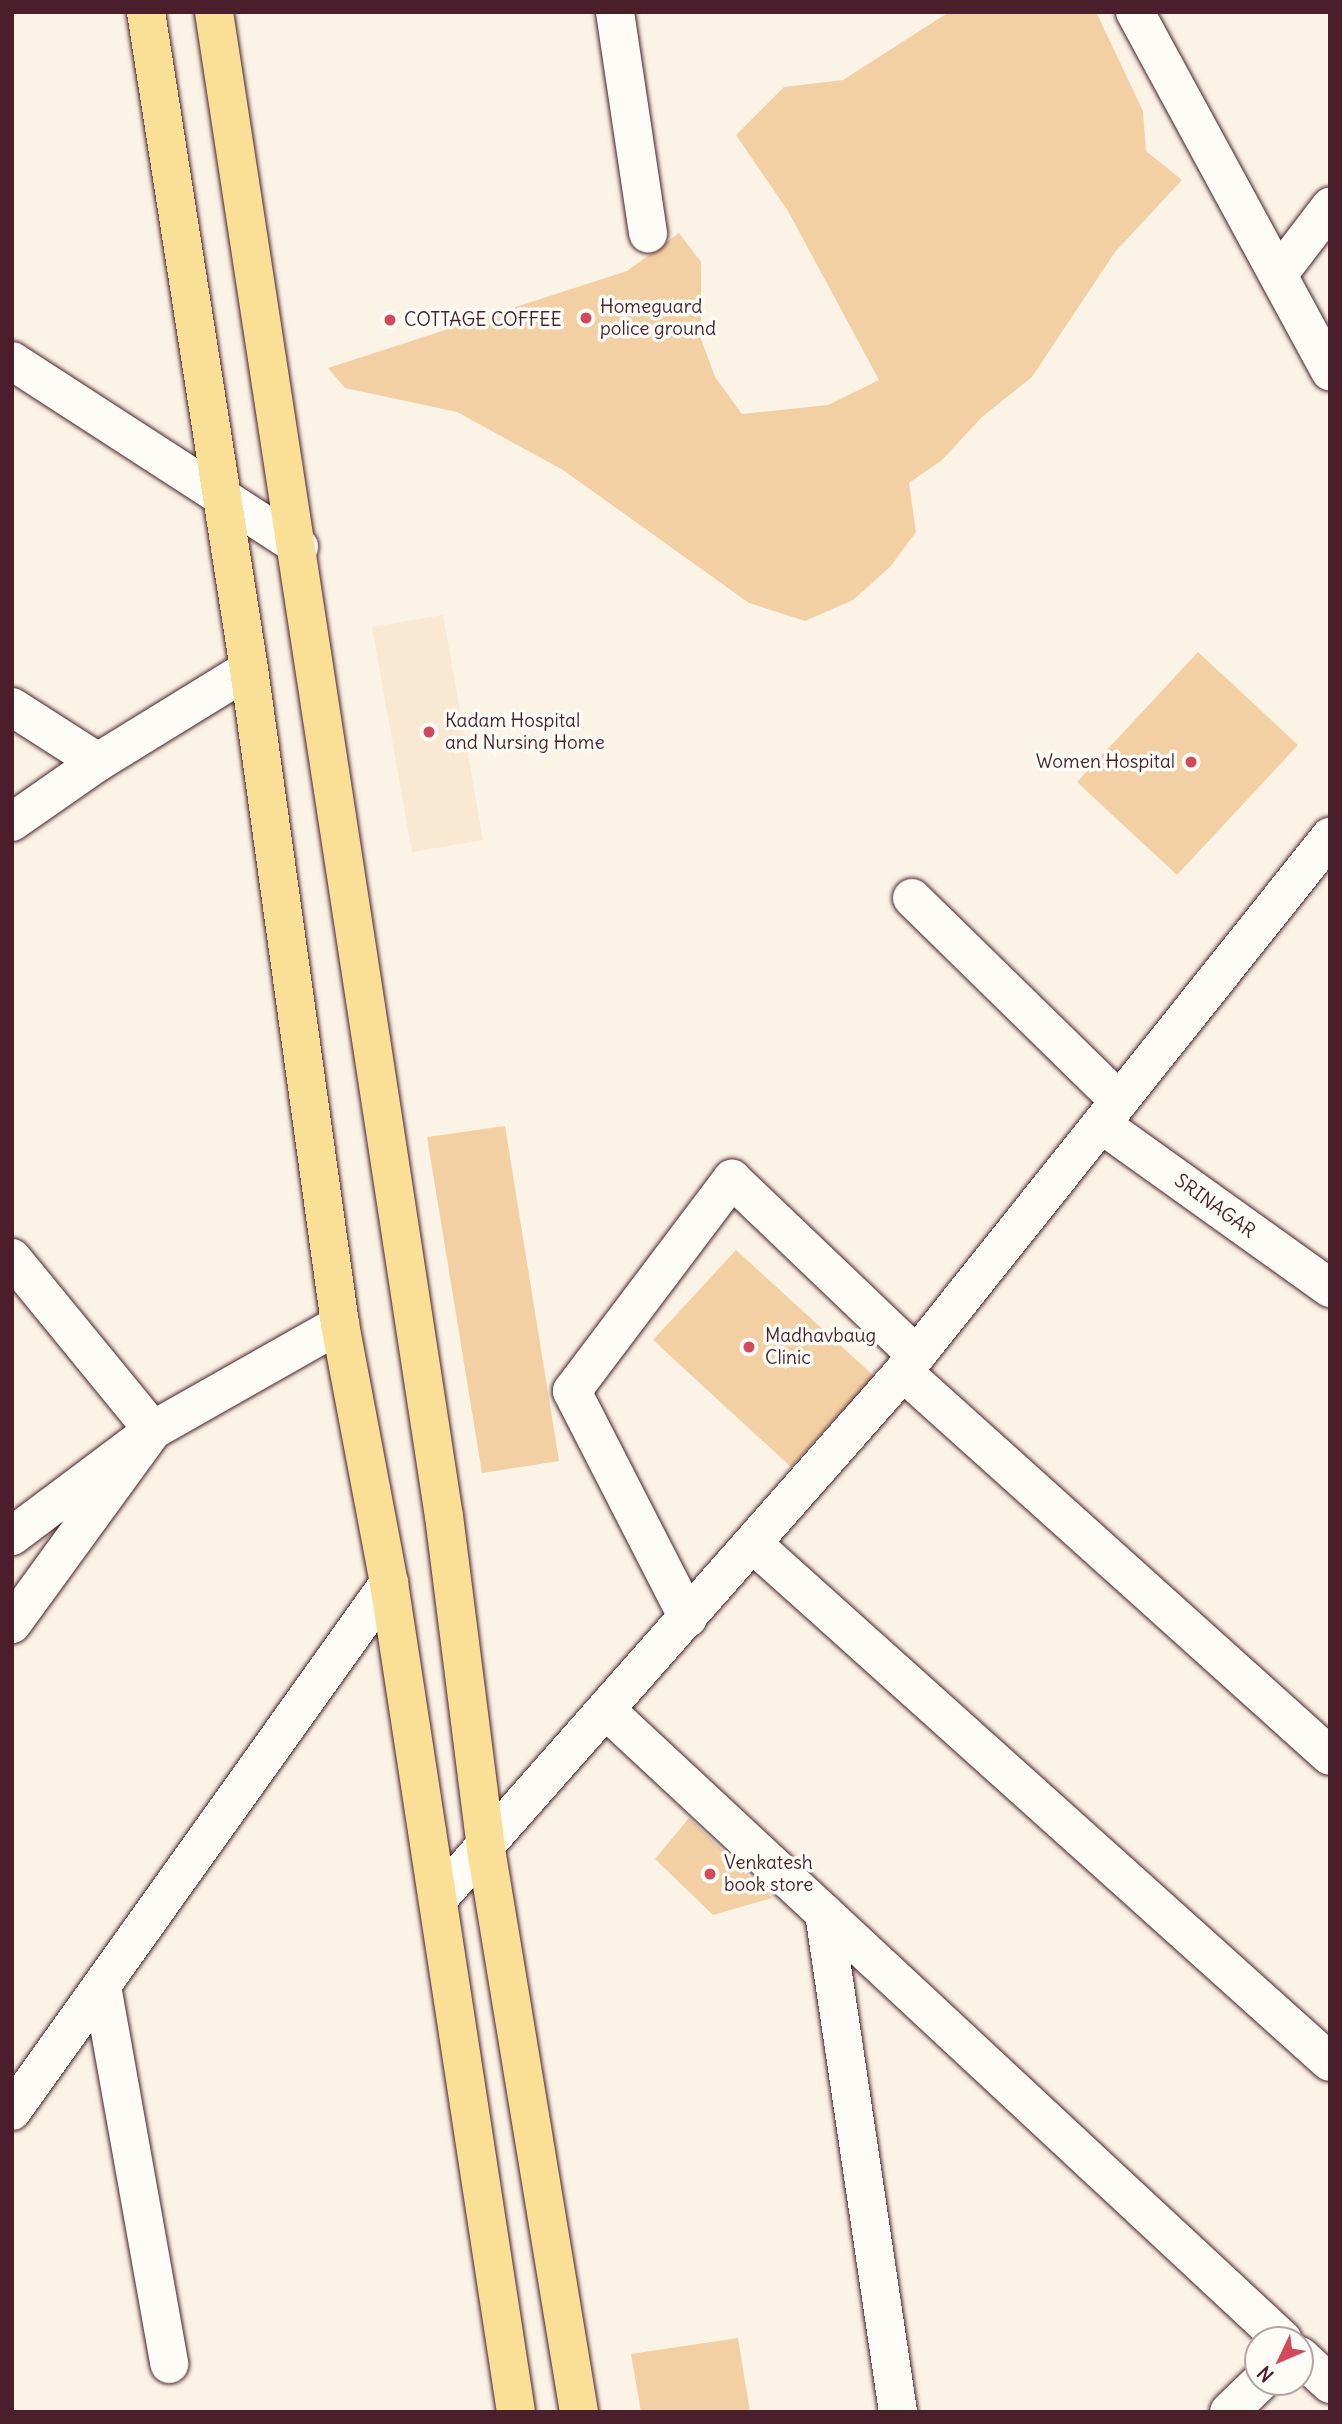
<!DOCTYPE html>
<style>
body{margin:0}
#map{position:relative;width:1342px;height:2424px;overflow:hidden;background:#fbf3e6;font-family:Delius,sans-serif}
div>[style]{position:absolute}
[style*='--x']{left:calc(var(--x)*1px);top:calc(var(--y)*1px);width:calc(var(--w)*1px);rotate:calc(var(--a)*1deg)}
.built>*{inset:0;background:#f9e8d2}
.building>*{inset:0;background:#f3d0a4}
.roads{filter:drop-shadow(0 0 2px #4a1f2b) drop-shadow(0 0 2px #4a1f2b)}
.minor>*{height:38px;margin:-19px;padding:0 19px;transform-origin:19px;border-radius:19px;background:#fdfcf7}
.major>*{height:38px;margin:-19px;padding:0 19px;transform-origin:19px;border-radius:19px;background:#fadf96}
.dots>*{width:19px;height:19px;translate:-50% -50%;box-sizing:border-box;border:4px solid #fdfcf7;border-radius:50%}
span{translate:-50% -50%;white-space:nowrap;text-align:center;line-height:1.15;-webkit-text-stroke:7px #fdfcf7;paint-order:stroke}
.poi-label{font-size:19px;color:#4a1f2b}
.left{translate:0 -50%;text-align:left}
.right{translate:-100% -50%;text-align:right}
.street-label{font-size:19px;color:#4a1f2b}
.frame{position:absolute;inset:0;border:14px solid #4a1f2b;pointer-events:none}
.north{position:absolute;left:1244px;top:2326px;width:70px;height:70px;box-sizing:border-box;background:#fdfcf7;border:2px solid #b5a4a5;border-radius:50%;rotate:226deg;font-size:19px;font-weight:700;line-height:28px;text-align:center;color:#4a1f2b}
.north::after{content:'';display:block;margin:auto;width:24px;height:32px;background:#d1495b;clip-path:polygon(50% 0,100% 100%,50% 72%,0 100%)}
</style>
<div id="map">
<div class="built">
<i style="clip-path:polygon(443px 615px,483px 840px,412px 852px,372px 627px)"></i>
</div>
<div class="building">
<i style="clip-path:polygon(949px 12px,1096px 12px,1143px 111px,1146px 151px,1182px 180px,1115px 252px,1032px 377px,982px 417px,942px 460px,909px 483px,916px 532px,890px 567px,853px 600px,805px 621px,749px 603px,563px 470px,457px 412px,345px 388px,328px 368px,627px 271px,679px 233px,701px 262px,701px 339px,715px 377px,742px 414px,828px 405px,879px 380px,788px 211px,736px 135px,784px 87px,843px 80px)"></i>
<i style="clip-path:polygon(1198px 652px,1298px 745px,1177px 875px,1077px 782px)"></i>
<i style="clip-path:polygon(505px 1126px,559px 1461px,482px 1473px,427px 1137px)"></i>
<i style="clip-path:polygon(736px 1250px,874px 1376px,791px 1467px,653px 1340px)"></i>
<i style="clip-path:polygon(689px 1818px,772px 1898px,713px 1915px,655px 1859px)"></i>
<i style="clip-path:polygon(738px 2338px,750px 2412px,641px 2412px,631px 2354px)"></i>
</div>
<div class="roads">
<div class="minor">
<i style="--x:615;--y:12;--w:224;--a:81.5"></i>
<i style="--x:1135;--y:12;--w:409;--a:61.5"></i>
<i style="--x:1278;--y:275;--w:86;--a:-52.6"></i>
<i style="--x:12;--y:361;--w:342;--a:32.9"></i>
<i style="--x:12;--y:707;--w:102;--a:32.6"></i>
<i style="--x:12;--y:822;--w:105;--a:-34.9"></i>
<i style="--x:98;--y:762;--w:177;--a:-31.6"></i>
<i style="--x:912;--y:898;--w:290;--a:44.4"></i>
<i style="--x:1101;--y:1124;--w:282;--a:35.6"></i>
<i style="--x:12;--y:1258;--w:222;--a:50.7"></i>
<i style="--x:153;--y:1430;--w:240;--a:126"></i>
<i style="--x:903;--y:1372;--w:574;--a:41.96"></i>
<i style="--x:12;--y:1536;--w:176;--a:-36.9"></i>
<i style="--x:153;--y:1430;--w:215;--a:-29.5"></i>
<i style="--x:753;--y:1544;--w:775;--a:41.92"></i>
<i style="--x:688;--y:1618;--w:255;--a:-117.1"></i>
<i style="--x:572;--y:1391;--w:266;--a:-53"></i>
<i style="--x:732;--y:1179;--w:255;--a:43.7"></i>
<i style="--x:607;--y:1711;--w:923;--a:42.94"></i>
<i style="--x:439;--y:1898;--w:701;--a:-48.58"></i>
<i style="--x:903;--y:1372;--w:685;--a:-51.41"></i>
<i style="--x:824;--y:1913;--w:504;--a:81.56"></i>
<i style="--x:102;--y:1986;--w:384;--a:79.9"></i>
<i style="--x:12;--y:2111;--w:649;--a:-54.47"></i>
<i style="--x:1300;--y:2356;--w:41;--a:43"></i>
<i style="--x:1229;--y:2412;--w:43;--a:-44.1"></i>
</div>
<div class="major">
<i style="--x:146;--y:12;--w:665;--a:81.09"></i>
<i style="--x:249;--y:669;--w:661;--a:82.09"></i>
<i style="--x:340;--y:1324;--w:264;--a:79.3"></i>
<i style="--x:389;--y:1583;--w:839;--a:81.29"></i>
<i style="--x:214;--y:12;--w:1521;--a:81.31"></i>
<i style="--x:444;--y:1516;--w:336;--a:82.8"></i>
<i style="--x:486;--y:1849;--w:571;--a:80.62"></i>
</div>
</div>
<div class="dots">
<i style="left:586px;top:318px;background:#d1495b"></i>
<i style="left:390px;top:320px;background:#d1495b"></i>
<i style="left:429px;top:732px;background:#d1495b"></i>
<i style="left:1191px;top:762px;background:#d1495b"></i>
<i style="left:749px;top:1347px;background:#d1495b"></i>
<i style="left:710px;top:1874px;background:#d1495b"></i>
</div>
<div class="poi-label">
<span class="left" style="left:600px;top:318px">Homeguard<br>police ground</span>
<span class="left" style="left:404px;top:320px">COTTAGE COFFEE</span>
<span class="left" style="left:445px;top:732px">Kadam Hospital<br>and Nursing Home</span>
<span class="right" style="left:1175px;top:762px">Women Hospital</span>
<span class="left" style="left:765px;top:1347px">Madhavbaug<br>Clinic</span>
<span class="left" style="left:724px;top:1874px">Venkatesh<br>book store</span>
</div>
<div class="street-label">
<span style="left:1215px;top:1206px;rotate:36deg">SRINAGAR</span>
</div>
<div class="frame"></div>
<div class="north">N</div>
</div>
